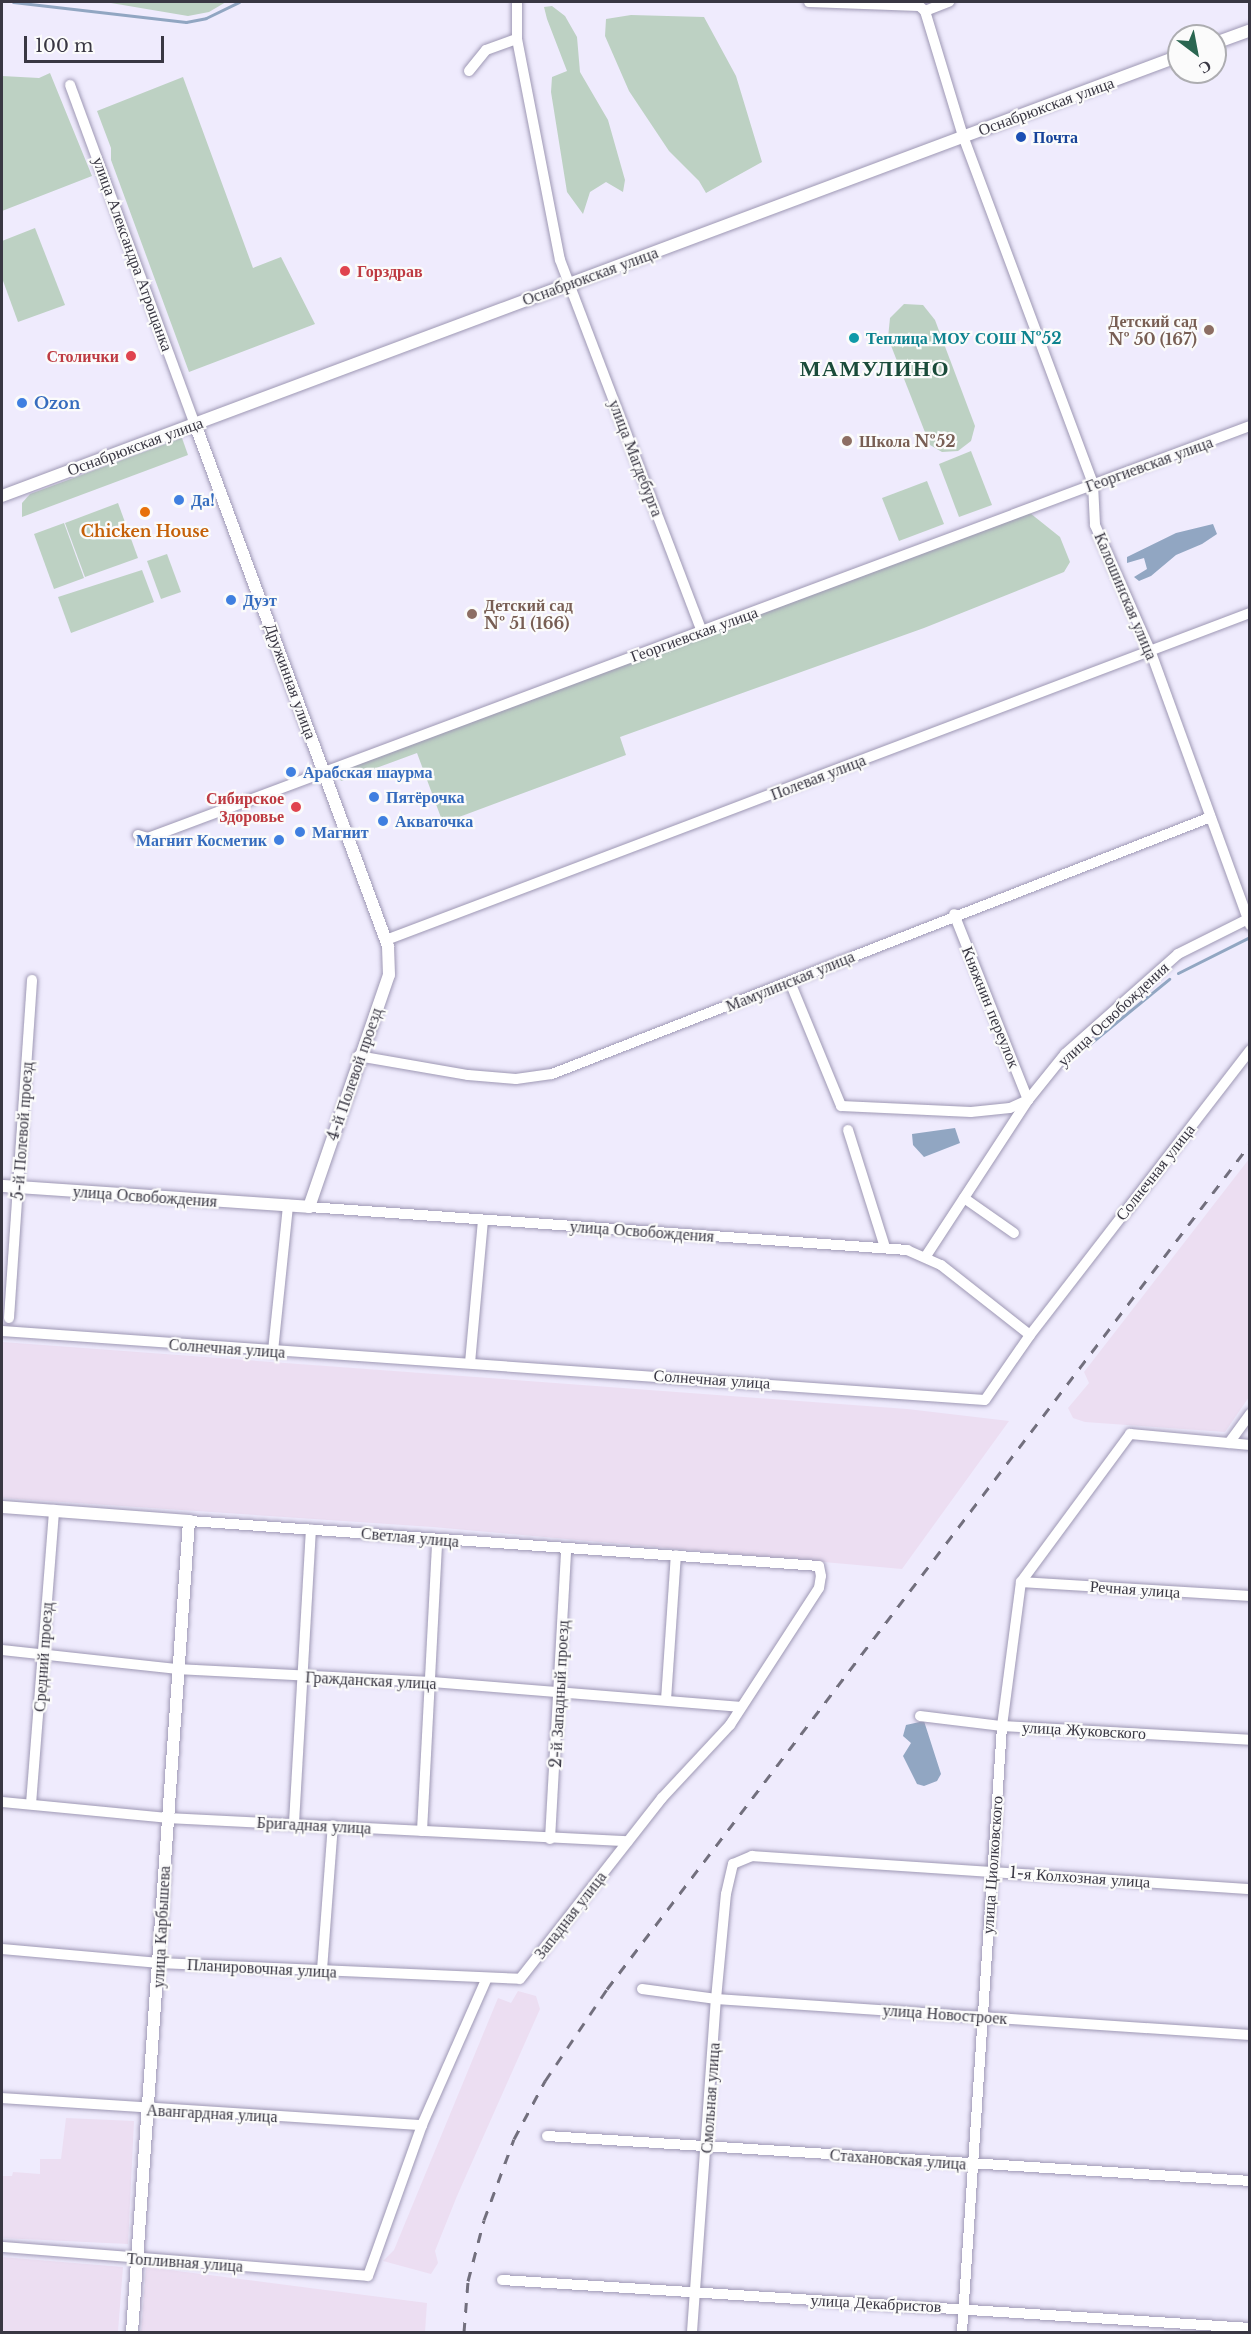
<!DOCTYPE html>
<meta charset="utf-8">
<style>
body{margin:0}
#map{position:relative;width:1251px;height:2334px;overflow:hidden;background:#efebfd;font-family:"Libre Baskerville",serif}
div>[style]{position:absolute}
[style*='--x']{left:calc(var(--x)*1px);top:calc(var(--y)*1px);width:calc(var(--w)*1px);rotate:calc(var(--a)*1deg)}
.industrial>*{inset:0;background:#ecdef2}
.green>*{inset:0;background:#bdd1c3}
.water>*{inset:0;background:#91a6c2}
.stream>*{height:3px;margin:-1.5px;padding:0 1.5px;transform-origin:1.5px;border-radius:1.5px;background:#91a6c2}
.roads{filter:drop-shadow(0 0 2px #9e98b4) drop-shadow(0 0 2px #9e98b4)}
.minor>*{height:10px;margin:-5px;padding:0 5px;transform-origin:5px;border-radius:5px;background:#fff}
.tertiary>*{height:12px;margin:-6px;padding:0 6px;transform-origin:6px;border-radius:6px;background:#fff}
.rail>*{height:3px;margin-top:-1.5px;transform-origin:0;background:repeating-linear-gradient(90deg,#726f7d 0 10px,transparent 0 20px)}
.dots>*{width:16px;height:16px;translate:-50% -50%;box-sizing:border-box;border:3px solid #fbfbfb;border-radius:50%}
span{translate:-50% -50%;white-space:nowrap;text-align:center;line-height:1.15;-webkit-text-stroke:4.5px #fbfbfb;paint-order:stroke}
.street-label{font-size:16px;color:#393743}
.transit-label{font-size:16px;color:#164399;font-weight:700}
.left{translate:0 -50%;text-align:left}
.health-label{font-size:16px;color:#be3a42;font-weight:700}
.right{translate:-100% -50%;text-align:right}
.education-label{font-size:16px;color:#785e54;font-weight:700}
.culture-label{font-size:16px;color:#0d838f;font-weight:700}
.shop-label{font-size:16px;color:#366cbe;font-weight:700}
.food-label{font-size:16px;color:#c56008;font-weight:700}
.district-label{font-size:22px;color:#1a4b3a;font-weight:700;letter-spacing:1.5px}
.frame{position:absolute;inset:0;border:3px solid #393743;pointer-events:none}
.north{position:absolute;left:1167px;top:24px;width:60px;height:60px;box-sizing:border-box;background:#fbfbfb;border:2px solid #adadb1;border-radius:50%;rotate:148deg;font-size:16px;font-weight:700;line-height:24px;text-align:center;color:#393743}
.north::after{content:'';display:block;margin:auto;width:21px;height:27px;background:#2a6651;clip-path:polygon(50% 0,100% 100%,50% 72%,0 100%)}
.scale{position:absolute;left:24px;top:36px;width:140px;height:27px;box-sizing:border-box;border:3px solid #393743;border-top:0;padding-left:8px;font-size:18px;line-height:21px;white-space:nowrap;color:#393743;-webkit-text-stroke:4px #fbfbfb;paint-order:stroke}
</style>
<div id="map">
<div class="industrial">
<i style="clip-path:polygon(1249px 1159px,1249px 1397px,1225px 1432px,1085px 1422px,1073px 1418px,1068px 1408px,1089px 1383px,1084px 1372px)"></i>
<i style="clip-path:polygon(2px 1342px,907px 1409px,1009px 1421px,902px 1569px,433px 1527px,2px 1498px)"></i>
<i style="clip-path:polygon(518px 1991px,536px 1996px,540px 2009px,457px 2196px,435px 2251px,438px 2263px,431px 2274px,383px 2261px,394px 2250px,498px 1998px,511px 2003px)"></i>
<i style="clip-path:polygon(66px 2118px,134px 2121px,128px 2244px,2px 2238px,2px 2176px,12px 2176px,13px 2172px,40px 2174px,40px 2159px,61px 2159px)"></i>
<i style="clip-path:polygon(2px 2257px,123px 2267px,118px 2332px,2px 2332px)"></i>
<i style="clip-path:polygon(146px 2267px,427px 2303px,425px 2332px,141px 2332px)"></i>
</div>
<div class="green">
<i style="clip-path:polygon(105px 2px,226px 2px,209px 12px,188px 16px)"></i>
<i style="clip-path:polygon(552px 6px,565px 16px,577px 37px,580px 72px,608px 120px,625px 180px,623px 192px,606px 182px,590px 192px,583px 214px,567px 192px,551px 92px,552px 77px,567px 71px,547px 19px,544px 7px)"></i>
<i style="clip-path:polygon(631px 15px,704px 17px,736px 76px,762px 162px,706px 193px,699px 181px,669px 151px,629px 91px,605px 36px,606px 19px)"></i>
<i style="clip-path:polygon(50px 73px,92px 176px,2px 211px,2px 76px,39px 78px)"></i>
<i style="clip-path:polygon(183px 77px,253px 268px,281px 257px,315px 324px,189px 372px,111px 160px,111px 148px,97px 111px)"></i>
<i style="clip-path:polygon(35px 228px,65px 305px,18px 322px,2px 278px,2px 241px)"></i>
<i style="clip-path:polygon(904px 304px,923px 305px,935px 320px,975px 426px,971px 441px,958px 451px,942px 452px,930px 445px,888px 338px,890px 318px)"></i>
<i style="clip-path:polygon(182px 438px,188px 455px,22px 517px,22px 503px,30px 494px)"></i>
<i style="clip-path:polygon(971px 451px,992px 505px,959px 517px,939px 464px)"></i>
<i style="clip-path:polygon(927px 481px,944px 524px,899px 541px,882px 498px)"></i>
<i style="clip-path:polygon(118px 503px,138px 558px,85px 577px,65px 523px)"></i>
<i style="clip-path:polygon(1030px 513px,1060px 537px,1070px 562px,1064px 572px,924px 628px,620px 737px,626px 755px,443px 823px,417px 753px,341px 781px,337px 772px)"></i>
<i style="clip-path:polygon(64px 523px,84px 578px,54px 589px,34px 534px)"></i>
<i style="clip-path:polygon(167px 554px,181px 592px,161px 599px,147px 561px)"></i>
<i style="clip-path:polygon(142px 570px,154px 602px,71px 633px,58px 597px)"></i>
</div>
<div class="water">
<i style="clip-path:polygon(1213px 524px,1217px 534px,1202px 544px,1176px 555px,1151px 576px,1139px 581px,1134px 577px,1147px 569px,1144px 558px,1127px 563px,1127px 557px,1176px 533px)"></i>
<i style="clip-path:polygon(955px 1128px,960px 1143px,924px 1157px,913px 1145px,912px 1134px)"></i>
<i style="clip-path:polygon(924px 1721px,941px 1774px,937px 1781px,924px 1786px,917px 1784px,903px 1756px,911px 1743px,903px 1736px,906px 1725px)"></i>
</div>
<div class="stream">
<i style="--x:13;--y:2;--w:174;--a:6.6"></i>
<i style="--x:186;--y:22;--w:20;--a:-11"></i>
<i style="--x:206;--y:18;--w:37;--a:-26"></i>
<i style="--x:1178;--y:973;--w:80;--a:-26.6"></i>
<i style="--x:1081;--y:1051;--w:114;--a:-39.3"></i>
</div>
<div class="roads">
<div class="minor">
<i style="--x:517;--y:2;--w:37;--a:90"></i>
<i style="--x:517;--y:39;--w:225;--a:79"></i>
<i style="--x:560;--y:260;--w:398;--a:69.1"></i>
<i style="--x:809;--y:2;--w:110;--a:2.1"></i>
<i style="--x:915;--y:2;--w:13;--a:42"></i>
<i style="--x:925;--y:11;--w:131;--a:73.1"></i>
<i style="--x:963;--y:136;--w:371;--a:69.5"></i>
<i style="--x:1093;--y:484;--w:41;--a:87.2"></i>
<i style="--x:1095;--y:525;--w:137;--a:66.3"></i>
<i style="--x:1150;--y:650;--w:293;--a:70"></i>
<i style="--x:925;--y:11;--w:26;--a:-21"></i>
<i style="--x:469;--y:71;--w:27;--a:-51"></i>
<i style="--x:486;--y:50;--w:33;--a:-20"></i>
<i style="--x:70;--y:85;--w:361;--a:69.8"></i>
<i style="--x:138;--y:835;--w:10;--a:17"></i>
<i style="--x:148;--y:838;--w:1176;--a:-20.5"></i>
<i style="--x:386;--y:940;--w:924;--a:-20.73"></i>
<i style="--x:790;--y:982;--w:134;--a:67.6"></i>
<i style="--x:841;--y:1106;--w:130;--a:2.6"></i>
<i style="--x:971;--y:1112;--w:39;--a:-6"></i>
<i style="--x:1010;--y:1108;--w:20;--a:-24"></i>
<i style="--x:1028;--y:1100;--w:200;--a:-111.7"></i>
<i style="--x:358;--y:1056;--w:112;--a:9.8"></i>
<i style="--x:468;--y:1075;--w:48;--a:4.8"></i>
<i style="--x:516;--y:1079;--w:36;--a:-8"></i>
<i style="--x:552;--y:1074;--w:707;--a:-21.31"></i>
<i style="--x:848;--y:1130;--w:123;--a:72.5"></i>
<i style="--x:964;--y:1198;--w:61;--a:35"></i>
<i style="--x:309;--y:1207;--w:600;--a:4.11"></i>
<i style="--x:907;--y:1250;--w:37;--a:24"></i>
<i style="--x:941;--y:1265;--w:113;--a:38.2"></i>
<i style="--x:926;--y:1256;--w:186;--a:-56.8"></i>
<i style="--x:1028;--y:1100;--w:59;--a:-51.2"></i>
<i style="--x:1065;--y:1054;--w:151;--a:-41.5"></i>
<i style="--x:1178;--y:954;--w:76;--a:-26.6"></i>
<i style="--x:9;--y:1318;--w:339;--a:-86.1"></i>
<i style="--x:2;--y:1331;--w:985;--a:4.02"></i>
<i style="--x:985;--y:1400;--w:79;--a:-55.3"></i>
<i style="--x:1030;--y:1335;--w:360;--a:-52.3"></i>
<i style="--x:273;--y:1351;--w:147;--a:-84.1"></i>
<i style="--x:470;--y:1363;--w:143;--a:-84.8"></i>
<i style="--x:1229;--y:1443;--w:36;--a:-54"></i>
<i style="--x:1021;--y:1582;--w:229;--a:3.5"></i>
<i style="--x:2;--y:1650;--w:175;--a:6.2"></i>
<i style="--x:176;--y:1669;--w:255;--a:2.9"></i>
<i style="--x:431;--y:1682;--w:310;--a:4.6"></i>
<i style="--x:666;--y:1700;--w:145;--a:-86.1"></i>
<i style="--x:920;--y:1716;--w:83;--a:7"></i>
<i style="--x:1002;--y:1726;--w:248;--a:3.2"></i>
<i style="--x:2;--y:1802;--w:166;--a:5.5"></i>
<i style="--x:167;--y:1818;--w:461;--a:2.9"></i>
<i style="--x:31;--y:1804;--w:295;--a:-85.5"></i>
<i style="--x:294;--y:1823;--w:294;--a:-86.7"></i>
<i style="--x:422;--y:1831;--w:291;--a:-87"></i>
<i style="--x:550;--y:1839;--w:290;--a:-86.8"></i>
<i style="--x:2;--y:1949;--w:158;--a:5.1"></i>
<i style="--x:159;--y:1963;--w:361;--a:2.5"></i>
<i style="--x:520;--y:1979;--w:230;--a:-51.9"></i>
<i style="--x:662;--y:1798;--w:100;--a:-47"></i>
<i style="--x:730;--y:1725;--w:163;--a:-57"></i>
<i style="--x:819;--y:1588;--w:12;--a:-81"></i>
<i style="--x:821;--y:1576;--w:10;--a:-101"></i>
<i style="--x:819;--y:1566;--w:632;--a:-175.91"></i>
<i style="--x:322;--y:1970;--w:145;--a:-85.7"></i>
<i style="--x:642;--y:1989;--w:75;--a:7.7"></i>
<i style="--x:716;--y:1999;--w:535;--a:3.86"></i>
<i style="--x:2;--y:2098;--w:421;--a:3.7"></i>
<i style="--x:547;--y:2136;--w:704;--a:3.66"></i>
<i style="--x:2;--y:2247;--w:367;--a:4.5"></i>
<i style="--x:368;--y:2276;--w:160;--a:-70.3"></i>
<i style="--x:422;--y:2125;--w:158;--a:-66.2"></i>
<i style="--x:502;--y:2280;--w:750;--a:3.67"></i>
<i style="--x:692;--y:2332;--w:334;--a:-85.9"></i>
<i style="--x:716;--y:1999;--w:105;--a:-84.6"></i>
<i style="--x:726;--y:1894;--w:31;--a:-77"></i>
<i style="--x:733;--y:1864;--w:21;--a:-23"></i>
<i style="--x:752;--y:1856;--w:499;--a:3.8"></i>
<i style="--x:962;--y:2332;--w:607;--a:-86.22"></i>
<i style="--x:1002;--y:1726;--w:145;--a:-82.5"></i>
<i style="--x:1021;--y:1582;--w:184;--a:-53.6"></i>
<i style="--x:1130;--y:1434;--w:121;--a:5.2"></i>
</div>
<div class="tertiary">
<i style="--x:1215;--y:43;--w:37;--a:-20"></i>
<i style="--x:2;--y:496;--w:1257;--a:-20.5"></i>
<i style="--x:2;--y:1186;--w:308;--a:3.9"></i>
<i style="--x:309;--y:1207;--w:245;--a:-71"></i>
<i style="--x:389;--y:975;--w:29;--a:-92"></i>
<i style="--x:388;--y:946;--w:557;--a:-110.29"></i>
<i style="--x:2;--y:1507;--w:188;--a:4.3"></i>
<i style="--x:189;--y:1521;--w:813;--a:94.02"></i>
</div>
</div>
<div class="rail">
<i style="--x:464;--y:2332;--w:51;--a:-85.5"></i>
<i style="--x:468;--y:2281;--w:63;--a:-75.3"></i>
<i style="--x:484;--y:2220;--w:86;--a:-69.7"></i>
<i style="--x:514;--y:2139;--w:66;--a:-61.9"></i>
<i style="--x:545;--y:2081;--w:111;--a:-56"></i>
<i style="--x:607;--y:1989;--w:1062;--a:-52.73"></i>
</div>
<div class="dots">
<i style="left:1021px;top:137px;background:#1a4fb4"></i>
<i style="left:345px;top:271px;background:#e0444e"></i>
<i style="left:1209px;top:330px;background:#8d6e63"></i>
<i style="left:854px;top:338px;background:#0f9aa8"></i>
<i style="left:131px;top:356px;background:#e0444e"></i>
<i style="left:22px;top:403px;background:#3f7fe0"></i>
<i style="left:847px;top:441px;background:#8d6e63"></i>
<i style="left:179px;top:500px;background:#3f7fe0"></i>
<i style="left:145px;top:512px;background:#e8710a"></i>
<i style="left:231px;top:600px;background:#3f7fe0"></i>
<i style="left:472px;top:614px;background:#8d6e63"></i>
<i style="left:291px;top:772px;background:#3f7fe0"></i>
<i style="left:374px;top:797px;background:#3f7fe0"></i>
<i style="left:296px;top:807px;background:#e0444e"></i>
<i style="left:383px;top:821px;background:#3f7fe0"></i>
<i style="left:300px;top:832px;background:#3f7fe0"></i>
<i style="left:279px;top:840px;background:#3f7fe0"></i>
</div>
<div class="street-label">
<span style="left:1046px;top:106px;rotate:-20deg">Оснабрюкская улица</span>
<span style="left:133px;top:254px;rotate:70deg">улица Александра Атрощанка</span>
<span style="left:590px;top:276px;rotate:-20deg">Оснабрюкская улица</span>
<span style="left:135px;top:446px;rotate:-20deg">Оснабрюкская улица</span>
<span style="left:636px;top:458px;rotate:69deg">улица Магдебурга</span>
<span style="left:1149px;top:464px;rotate:-20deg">Георгиевская улица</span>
<span style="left:1126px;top:596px;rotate:67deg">Калошинская улица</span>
<span style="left:694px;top:634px;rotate:-20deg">Георгиевская улица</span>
<span style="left:291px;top:681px;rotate:70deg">Дружинная улица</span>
<span style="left:818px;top:777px;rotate:-21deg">Полевая улица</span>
<span style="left:790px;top:981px;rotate:-22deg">Мамулинская улица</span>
<span style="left:991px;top:1007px;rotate:68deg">Княжнин переулок</span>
<span style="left:1113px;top:1014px;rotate:-43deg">улица Освобождения</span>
<span style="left:354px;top:1074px;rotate:-71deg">4-й Полевой проезд</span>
<span style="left:22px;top:1131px;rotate:-86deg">5-й Полевой проезд</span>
<span style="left:1155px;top:1172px;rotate:-52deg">Солнечная улица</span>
<span style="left:145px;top:1196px;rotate:4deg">улица Освобождения</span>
<span style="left:642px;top:1231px;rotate:4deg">улица Освобождения</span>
<span style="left:227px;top:1348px;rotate:4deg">Солнечная улица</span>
<span style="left:712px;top:1379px;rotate:4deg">Солнечная улица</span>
<span style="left:410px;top:1537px;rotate:5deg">Светлая улица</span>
<span style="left:1135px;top:1589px;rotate:4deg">Речная улица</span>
<span style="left:43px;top:1657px;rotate:-86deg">Средний проезд</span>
<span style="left:371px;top:1680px;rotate:3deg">Гражданская улица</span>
<span style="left:559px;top:1694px;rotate:-87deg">2-й Западный проезд</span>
<span style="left:1084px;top:1730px;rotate:3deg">улица Жуковского</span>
<span style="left:314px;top:1825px;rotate:3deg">Бригадная улица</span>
<span style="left:992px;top:1865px;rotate:-86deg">улица Циолковского</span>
<span style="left:1080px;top:1877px;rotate:4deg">1-я Колхозная улица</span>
<span style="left:570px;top:1915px;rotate:-52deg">Западная улица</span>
<span style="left:161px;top:1927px;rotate:-87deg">улица Карбышева</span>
<span style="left:262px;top:1968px;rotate:3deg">Планировочная улица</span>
<span style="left:945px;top:2014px;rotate:4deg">улица Новостроек</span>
<span style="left:710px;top:2098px;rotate:-86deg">Смольная улица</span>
<span style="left:212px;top:2113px;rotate:3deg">Авангардная улица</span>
<span style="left:898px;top:2159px;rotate:4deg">Стахановская улица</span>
<span style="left:185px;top:2262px;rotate:4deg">Топливная улица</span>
<span style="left:876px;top:2303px;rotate:3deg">улица Декабристов</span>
</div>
<div class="transit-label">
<span class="left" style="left:1033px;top:137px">Почта</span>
</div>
<div class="health-label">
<span class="left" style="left:357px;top:271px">Горздрав</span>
<span class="right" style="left:119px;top:356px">Столички</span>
<span class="right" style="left:284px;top:807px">Сибирское<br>Здоровье</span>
</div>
<div class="education-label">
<span class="right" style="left:1197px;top:330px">Детский сад<br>№ 50 (167)</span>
<span class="left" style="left:859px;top:441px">Школа №52</span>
<span class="left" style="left:484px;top:614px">Детский сад<br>№ 51 (166)</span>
</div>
<div class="culture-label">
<span class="left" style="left:866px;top:338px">Теплица МОУ СОШ №52</span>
</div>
<div class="shop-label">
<span class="left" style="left:34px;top:403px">Ozon</span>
<span class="left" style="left:191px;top:500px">Да!</span>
<span class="left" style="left:243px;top:600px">Дуэт</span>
<span class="left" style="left:303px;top:772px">Арабская шаурма</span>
<span class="left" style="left:386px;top:797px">Пятёрочка</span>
<span class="left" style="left:395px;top:821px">Акваточка</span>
<span class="left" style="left:312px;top:832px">Магнит</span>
<span class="right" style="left:267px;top:840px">Магнит Косметик</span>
</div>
<div class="food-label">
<span style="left:145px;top:531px">Chicken House</span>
</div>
<div class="district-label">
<span style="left:875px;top:369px">МАМУЛИНО</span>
</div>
<div class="frame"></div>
<div class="north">С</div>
<div class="scale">100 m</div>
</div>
